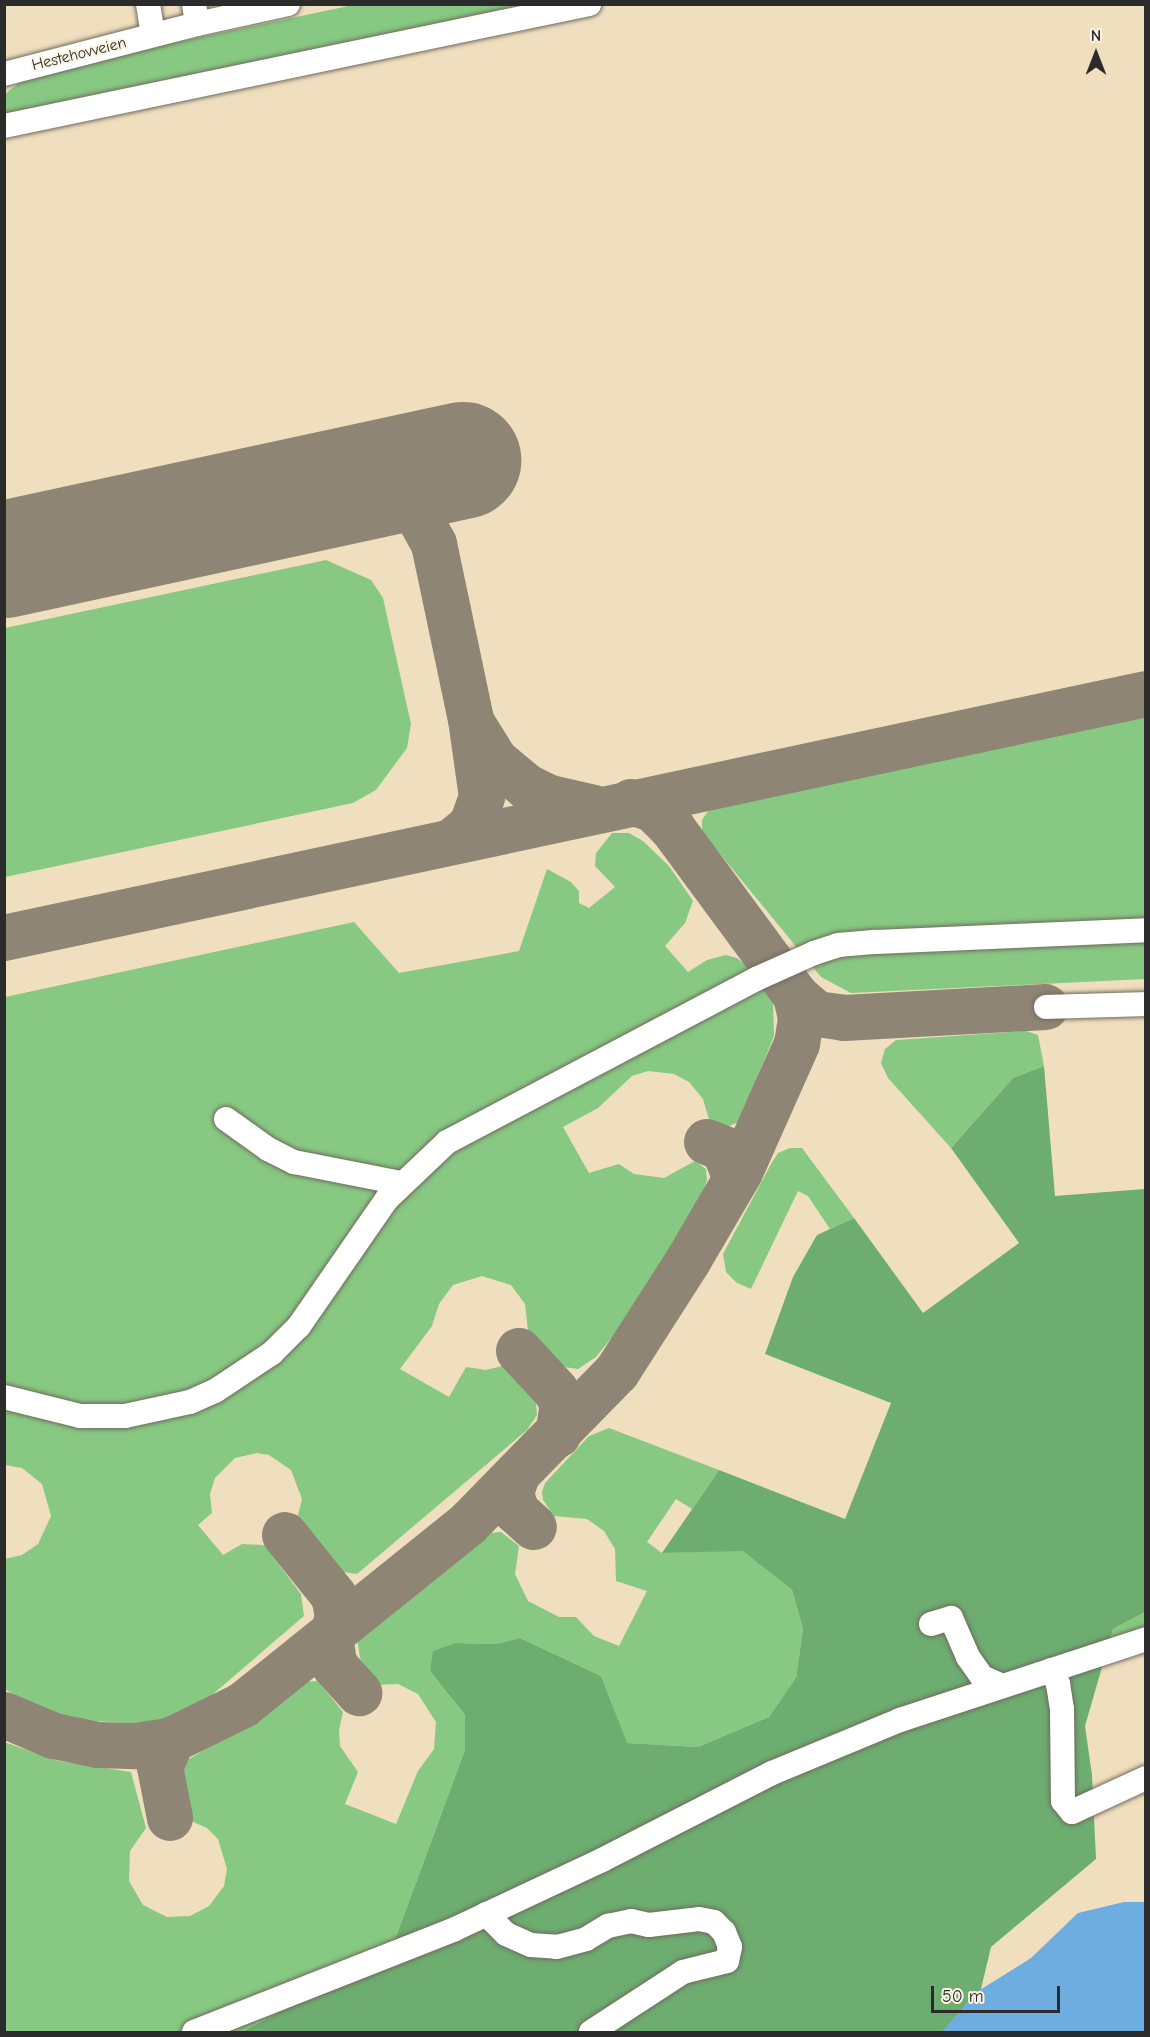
<!DOCTYPE html>
<style>
body{margin:0}
#map{position:relative;width:1150px;height:2037px;overflow:hidden;background:#f0dfbe;font-family:"Comic Neue",sans-serif}
div>[style]{position:absolute}
[style*='--x']{left:calc(var(--x)*1px);top:calc(var(--y)*1px);width:calc(var(--w)*1px);rotate:calc(var(--a)*1deg)}
.green>*{inset:0;background:#87c982}
.forest>*{inset:0;background:#6dad70}
.water>*{inset:0;background:#6dade0}
.taxiway>*{height:46px;margin:-23px;padding:0 23px;transform-origin:23px;border-radius:23px;background:#8e8574}
.runway>*{height:117px;margin:-58.5px;padding:0 58.5px;transform-origin:58.5px;border-radius:58.5px;background:#8e8574}
.roads{filter:drop-shadow(0 0 2px #706a5e) drop-shadow(0 0 2px #706a5e)}
.minor>*{height:24px;margin:-12px;padding:0 12px;transform-origin:12px;border-radius:12px;background:#fff}
span{translate:-50% -50%;white-space:nowrap;text-align:center;line-height:1.15;-webkit-text-stroke:4.5px #fcf5e5;paint-order:stroke}
.street-label{font-size:16px;color:#2b2b2b}
.frame{position:absolute;inset:0;border:6px solid #2b2b2b;pointer-events:none}
.north{position:absolute;left:1066px;top:24px;width:60px;height:60px;-webkit-text-stroke:4px #fcf5e5;paint-order:stroke;rotate:0deg;font-size:16px;font-weight:700;line-height:24px;text-align:center;color:#2b2b2b}
.north::after{content:'';display:block;margin:auto;width:21px;height:27px;background:#2b2b2b;clip-path:polygon(50% 0,100% 100%,50% 72%,0 100%)}
.scale{position:absolute;left:931px;top:1986px;width:129px;height:27px;box-sizing:border-box;border:3px solid #2b2b2b;border-top:0;padding-left:8px;font-size:18px;line-height:21px;white-space:nowrap;color:#2b2b2b;-webkit-text-stroke:4px #fcf5e5;paint-order:stroke}
</style>
<div id="map">
<div class="green">
<i style="clip-path:polygon(353px 5px,522px 5px,5px 117px,4px 95px,31px 73px)"></i>
<i style="clip-path:polygon(326px 560px,371px 580px,383px 598px,411px 724px,407px 748px,376px 790px,353px 803px,5px 877px,5px 628px)"></i>
<i style="clip-path:polygon(1145px 714px,1145px 979px,851px 993px,821px 977px,702px 832px,702px 820px,708px 811px,720px 806px)"></i>
<i style="clip-path:polygon(612px 833px,629px 833px,643px 841px,669px 866px,693px 901px,685px 923px,665px 946px,688px 972px,707px 960px,726px 955px,737px 958px,750px 968px,773px 999px,774px 1036px,740px 1121px,728px 1127px,710px 1123px,703px 1099px,689px 1082px,674px 1074px,648px 1071px,632px 1076px,598px 1108px,563px 1127px,589px 1173px,619px 1164px,634px 1174px,664px 1178px,695px 1161px,706px 1169px,707px 1180px,701px 1198px,627px 1319px,596px 1357px,578px 1369px,564px 1367px,528px 1331px,525px 1304px,511px 1285px,482px 1276px,453px 1285px,439px 1304px,432px 1326px,400px 1369px,449px 1397px,466px 1367px,486px 1370px,502px 1366px,536px 1403px,537px 1415px,527px 1430px,357px 1574px,337px 1571px,309px 1538px,297px 1519px,302px 1499px,291px 1470px,269px 1455px,257px 1453px,235px 1458px,215px 1478px,210px 1494px,212px 1513px,198px 1525px,223px 1555px,242px 1544px,264px 1545px,301px 1594px,304px 1616px,206px 1700px,170px 1717px,137px 1724px,69px 1719px,36px 1710px,5px 1689px,4px 1559px,22px 1555px,38px 1544px,51px 1516px,42px 1484px,22px 1468px,5px 1465px,5px 997px,354px 922px,399px 973px,519px 951px,547px 869px,571px 882px,579px 891px,579px 903px,589px 908px,615px 887px,595px 866px,596px 853px)"></i>
<i style="clip-path:polygon(1026px 1031px,1038px 1035px,1044px 1066px,1013px 1078px,951px 1148px,888px 1078px,881px 1063px,885px 1049px,896px 1040px)"></i>
<i style="clip-path:polygon(790px 1148px,802px 1148px,854px 1218px,830px 1229px,808px 1196px,798px 1191px,751px 1289px,737px 1283px,726px 1272px,723px 1254px,771px 1164px,778px 1153px)"></i>
<i style="clip-path:polygon(609px 1428px,719px 1470px,692px 1509px,676px 1499px,647px 1542px,662px 1553px,743px 1550px,792px 1590px,803px 1629px,796px 1679px,769px 1717px,698px 1747px,626px 1743px,601px 1676px,520px 1638px,496px 1644px,456px 1643px,430px 1671px,465px 1715px,465px 1750px,390px 1953px,242px 2032px,5px 2032px,4px 1742px,59px 1761px,131px 1772px,146px 1828px,130px 1851px,129px 1881px,143px 1905px,167px 1917px,190px 1916px,209px 1906px,224px 1886px,227px 1869px,218px 1839px,207px 1828px,184px 1818px,184px 1762px,252px 1721px,301px 1682px,318px 1681px,343px 1712px,339px 1730px,340px 1746px,358px 1772px,345px 1804px,396px 1824px,418px 1771px,434px 1749px,436px 1722px,418px 1694px,398px 1684px,376px 1685px,360px 1658px,357px 1638px,488px 1533px,501px 1532px,519px 1546px,515px 1574px,528px 1601px,559px 1617px,576px 1617px,594px 1636px,619px 1646px,647px 1591px,616px 1581px,615px 1549px,604px 1531px,587px 1519px,554px 1516px,543px 1500px,542px 1492px,545px 1483px,589px 1436px)"></i>
<i style="clip-path:polygon(1145px 1612px,1145px 1630px,1110px 1640px,1113px 1629px)"></i>
</div>
<div class="forest">
<i style="clip-path:polygon(1044px 1066px,1055px 1196px,1145px 1189px,1145px 1612px,1113px 1629px,1085px 1726px,1092px 1775px,1096px 1859px,991px 1947px,981px 1989px,942px 2032px,242px 2032px,390px 1953px,465px 1750px,465px 1715px,430px 1671px,433px 1651px,456px 1643px,496px 1644px,520px 1638px,601px 1676px,627px 1743px,698px 1747px,769px 1717px,796px 1678px,803px 1629px,792px 1590px,743px 1551px,662px 1553px,719px 1470px,845px 1519px,891px 1403px,765px 1354px,793px 1277px,817px 1235px,854px 1218px,923px 1313px,1019px 1243px,951px 1148px,1013px 1078px)"></i>
</div>
<div class="water">
<i style="clip-path:polygon(1124px 1902px,1145px 1902px,1145px 2032px,942px 2032px,975px 1993px,1031px 1958px,1078px 1913px)"></i>
</div>
<div class="taxiway">
<i style="--x:368;--y:480;--w:50;--a:28.6"></i>
<i style="--x:412;--y:504;--w:46;--a:61.2"></i>
<i style="--x:434;--y:544;--w:179;--a:78.1"></i>
<i style="--x:471;--y:719;--w:79;--a:82"></i>
<i style="--x:482;--y:797;--w:30;--a:110"></i>
<i style="--x:472;--y:825;--w:26;--a:140"></i>
<i style="--x:475;--y:728;--w:39;--a:58"></i>
<i style="--x:496;--y:761;--w:40;--a:40"></i>
<i style="--x:527;--y:787;--w:25;--a:26"></i>
<i style="--x:550;--y:798;--w:45;--a:12.8"></i>
<i style="--x:631;--y:802;--w:23;--a:18"></i>
<i style="--x:653;--y:809;--w:28;--a:45"></i>
<i style="--x:673;--y:829;--w:207;--a:53.6"></i>
<i style="--x:796;--y:996;--w:28;--a:41"></i>
<i style="--x:817;--y:1014;--w:27;--a:8"></i>
<i style="--x:844;--y:1018;--w:202;--a:-3.1"></i>
<i style="--x:4;--y:938;--w:1168;--a:-12.06"></i>
<i style="--x:707;--y:1142;--w:18;--a:22"></i>
<i style="--x:724;--y:1149;--w:32;--a:68"></i>
<i style="--x:519;--y:1351;--w:54;--a:47.2"></i>
<i style="--x:556;--y:1391;--w:15;--a:62"></i>
<i style="--x:563;--y:1404;--w:31;--a:99"></i>
<i style="--x:516;--y:1478;--w:16;--a:108"></i>
<i style="--x:511;--y:1493;--w:19;--a:74"></i>
<i style="--x:516;--y:1511;--w:24;--a:42"></i>
<i style="--x:285;--y:1535;--w:78;--a:51.2"></i>
<i style="--x:334;--y:1596;--w:21;--a:79"></i>
<i style="--x:338;--y:1617;--w:17;--a:107"></i>
<i style="--x:330;--y:1635;--w:30;--a:82"></i>
<i style="--x:334;--y:1665;--w:38;--a:48"></i>
<i style="--x:4;--y:1715;--w:54;--a:22.8"></i>
<i style="--x:54;--y:1736;--w:45;--a:11.6"></i>
<i style="--x:98;--y:1745;--w:38;--a:2"></i>
<i style="--x:136;--y:1746;--w:36;--a:-9"></i>
<i style="--x:172;--y:1740;--w:79;--a:-26.2"></i>
<i style="--x:243;--y:1705;--w:289;--a:-38.8"></i>
<i style="--x:468;--y:1524;--w:213;--a:-45.6"></i>
<i style="--x:617;--y:1372;--w:132;--a:-57.4"></i>
<i style="--x:688;--y:1261;--w:103;--a:-59.7"></i>
<i style="--x:740;--y:1172;--w:140;--a:-66"></i>
<i style="--x:797;--y:1044;--w:26;--a:-81"></i>
<i style="--x:801;--y:1018;--w:23;--a:-103"></i>
<i style="--x:170;--y:1818;--w:52;--a:-101.1"></i>
<i style="--x:160;--y:1767;--w:30;--a:-66"></i>
</div>
<div class="runway">
<i style="--x:4;--y:559;--w:469;--a:-12.2"></i>
</div>
<div class="roads">
<div class="minor">
<i style="--x:148;--y:4;--w:31;--a:81"></i>
<i style="--x:194;--y:4;--w:20;--a:81"></i>
<i style="--x:197;--y:24;--w:93;--a:-12.4"></i>
<i style="--x:4;--y:74;--w:199;--a:-14.5"></i>
<i style="--x:4;--y:126;--w:598;--a:-11.78"></i>
<i style="--x:1046;--y:1007;--w:100;--a:-1.7"></i>
<i style="--x:226;--y:1119;--w:52;--a:35.5"></i>
<i style="--x:268;--y:1149;--w:29;--a:27"></i>
<i style="--x:294;--y:1162;--w:109;--a:11.1"></i>
<i style="--x:4;--y:1397;--w:78;--a:14"></i>
<i style="--x:80;--y:1416;--w:45;--a:0"></i>
<i style="--x:125;--y:1416;--w:66;--a:-12.2"></i>
<i style="--x:190;--y:1402;--w:27;--a:-24"></i>
<i style="--x:215;--y:1391;--w:69;--a:-33.7"></i>
<i style="--x:272;--y:1353;--w:38;--a:-45"></i>
<i style="--x:299;--y:1326;--w:155;--a:-55.3"></i>
<i style="--x:387;--y:1199;--w:83;--a:-43.5"></i>
<i style="--x:447;--y:1142;--w:349;--a:-27.8"></i>
<i style="--x:756;--y:979;--w:64;--a:-24.1"></i>
<i style="--x:814;--y:953;--w:25;--a:-18"></i>
<i style="--x:838;--y:945;--w:38;--a:-5"></i>
<i style="--x:876;--y:942;--w:270;--a:-2.5"></i>
<i style="--x:931;--y:1624;--w:21;--a:-17"></i>
<i style="--x:951;--y:1618;--w:43;--a:66.4"></i>
<i style="--x:968;--y:1657;--w:24;--a:55"></i>
<i style="--x:982;--y:1677;--w:22;--a:24"></i>
<i style="--x:1051;--y:1670;--w:16;--a:63"></i>
<i style="--x:1058;--y:1684;--w:25;--a:81"></i>
<i style="--x:1062;--y:1709;--w:92;--a:89.4"></i>
<i style="--x:1063;--y:1801;--w:14;--a:51"></i>
<i style="--x:1072;--y:1812;--w:81;--a:-24.7"></i>
<i style="--x:486;--y:1914;--w:28;--a:45"></i>
<i style="--x:506;--y:1934;--w:27;--a:24"></i>
<i style="--x:531;--y:1945;--w:26;--a:4"></i>
<i style="--x:557;--y:1947;--w:30;--a:-15"></i>
<i style="--x:586;--y:1939;--w:26;--a:-31"></i>
<i style="--x:608;--y:1926;--w:24;--a:-12"></i>
<i style="--x:631;--y:1921;--w:18;--a:13"></i>
<i style="--x:649;--y:1925;--w:50;--a:-6.8"></i>
<i style="--x:699;--y:1919;--w:15;--a:11"></i>
<i style="--x:714;--y:1922;--w:14;--a:45"></i>
<i style="--x:724;--y:1932;--w:16;--a:68"></i>
<i style="--x:730;--y:1947;--w:14;--a:102"></i>
<i style="--x:727;--y:1961;--w:45;--a:166"></i>
<i style="--x:683;--y:1972;--w:110;--a:146.9"></i>
<i style="--x:194;--y:2032;--w:281;--a:-21.5"></i>
<i style="--x:455;--y:1929;--w:162;--a:-25.1"></i>
<i style="--x:602;--y:1860;--w:191;--a:-27.1"></i>
<i style="--x:772;--y:1773;--w:139;--a:-22.5"></i>
<i style="--x:900;--y:1720;--w:259;--a:-18.2"></i>
</div>
</div>
<div class="street-label">
<span style="left:79px;top:54px;rotate:-14deg">Hestehovveien</span>
</div>
<div class="frame"></div>
<div class="north">N</div>
<div class="scale">50 m</div>
</div>
